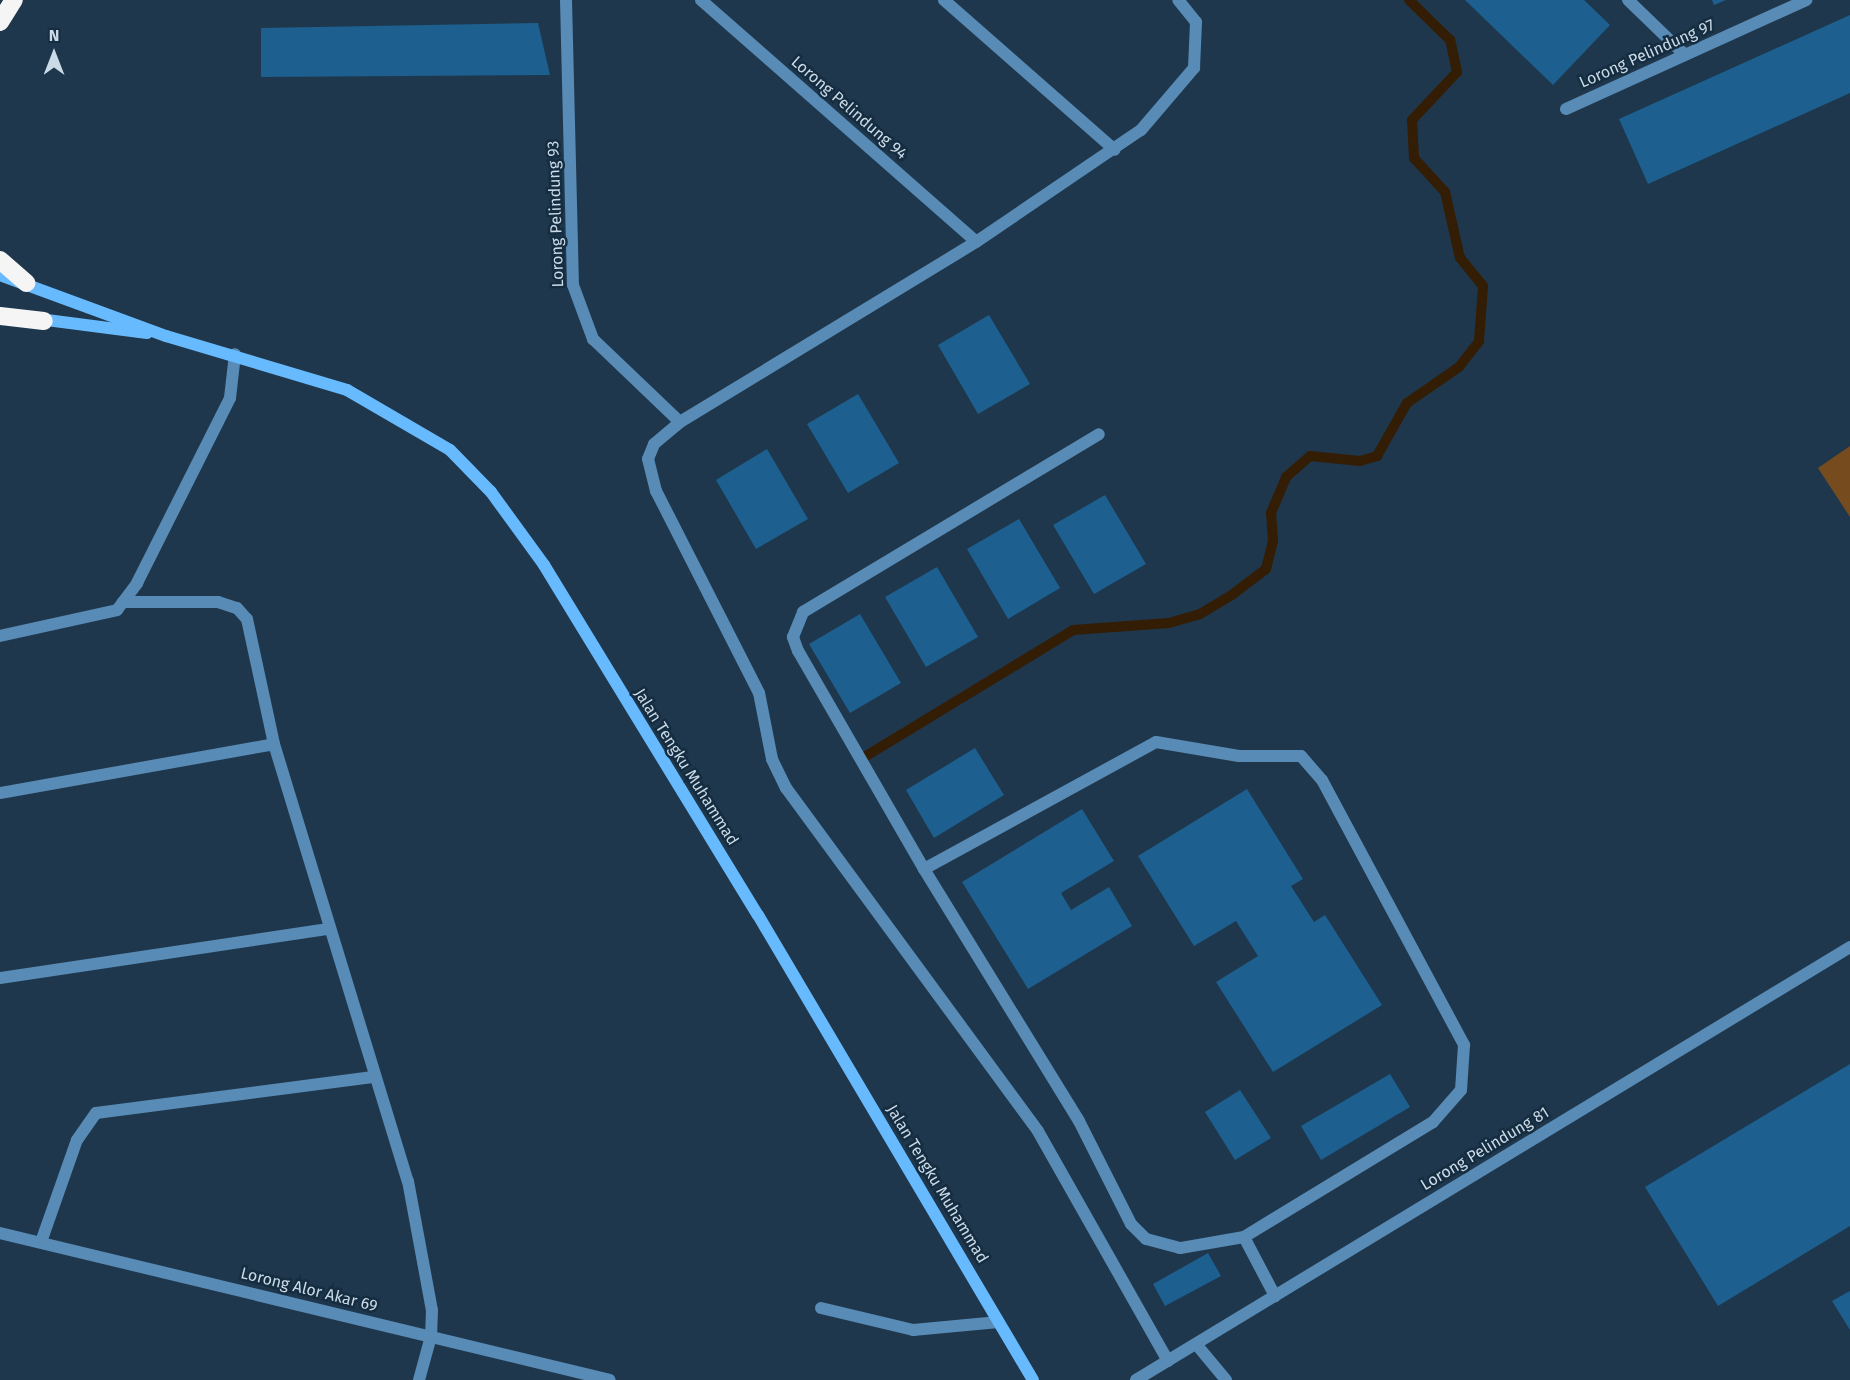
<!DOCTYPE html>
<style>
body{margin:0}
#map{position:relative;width:1850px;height:1380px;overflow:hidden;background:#1f374c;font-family:"Fira Sans",sans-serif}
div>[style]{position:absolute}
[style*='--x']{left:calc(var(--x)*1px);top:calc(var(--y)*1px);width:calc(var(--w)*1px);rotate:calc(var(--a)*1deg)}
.green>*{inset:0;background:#764c1f}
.stream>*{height:10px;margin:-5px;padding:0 5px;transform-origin:5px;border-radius:5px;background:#331d04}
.building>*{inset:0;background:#1d5f8f}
.lane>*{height:12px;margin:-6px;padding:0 6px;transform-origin:6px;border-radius:6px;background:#588bb5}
.street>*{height:12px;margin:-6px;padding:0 6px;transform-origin:6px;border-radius:6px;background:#588bb5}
.secondary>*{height:12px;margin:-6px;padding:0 6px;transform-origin:6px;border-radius:6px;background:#67bafe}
.highway>*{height:18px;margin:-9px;padding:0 9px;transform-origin:9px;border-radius:9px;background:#f5f5f5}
span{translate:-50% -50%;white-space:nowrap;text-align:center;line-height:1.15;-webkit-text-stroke:5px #152d41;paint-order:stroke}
.street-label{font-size:16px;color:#cbdae7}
.north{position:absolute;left:24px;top:24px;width:60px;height:60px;-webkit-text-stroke:4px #152d41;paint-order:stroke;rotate:0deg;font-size:16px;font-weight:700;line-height:24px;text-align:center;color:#cbdae7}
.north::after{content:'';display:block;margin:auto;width:21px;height:27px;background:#cbdae7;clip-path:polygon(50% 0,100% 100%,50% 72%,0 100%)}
</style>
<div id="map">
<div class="green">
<i style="clip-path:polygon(1850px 446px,1850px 517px,1818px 468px)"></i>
</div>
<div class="stream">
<i style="--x:866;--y:756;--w:242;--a:-31.3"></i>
<i style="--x:1073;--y:630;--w:96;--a:-4.2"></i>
<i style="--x:1169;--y:623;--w:32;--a:-16"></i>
<i style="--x:1200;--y:614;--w:39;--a:-31"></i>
<i style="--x:1233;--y:594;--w:41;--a:-37.1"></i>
<i style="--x:1266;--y:569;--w:29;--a:-76"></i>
<i style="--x:1273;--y:541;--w:28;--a:-94"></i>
<i style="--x:1271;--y:513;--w:39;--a:-67"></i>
<i style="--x:1286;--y:477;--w:32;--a:-41"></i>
<i style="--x:1310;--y:456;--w:50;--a:5.7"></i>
<i style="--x:1360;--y:461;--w:18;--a:-16"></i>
<i style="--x:1377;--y:456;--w:61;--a:-60.5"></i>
<i style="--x:1407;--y:403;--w:63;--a:-34.7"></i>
<i style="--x:1459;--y:367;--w:33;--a:-52"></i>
<i style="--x:1479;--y:341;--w:55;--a:-85.8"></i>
<i style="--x:1483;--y:286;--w:36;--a:-129"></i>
<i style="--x:1460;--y:258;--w:68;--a:-102.8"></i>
<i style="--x:1445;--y:192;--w:46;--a:-132.4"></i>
<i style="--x:1414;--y:158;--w:38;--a:-93"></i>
<i style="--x:1412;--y:120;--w:66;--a:-46.8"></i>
<i style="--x:1457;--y:72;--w:33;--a:-102"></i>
<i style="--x:1450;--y:40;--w:57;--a:-135.7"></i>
</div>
<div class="building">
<i style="clip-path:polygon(1465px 0,1584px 0,1610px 25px,1553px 85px)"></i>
<i style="clip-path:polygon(1712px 0,1726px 0,1714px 5px)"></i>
<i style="clip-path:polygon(1850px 15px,1850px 93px,1648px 184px,1619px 119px)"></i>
<i style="clip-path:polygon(538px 23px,550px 75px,261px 77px,261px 28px)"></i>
<i style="clip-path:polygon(989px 315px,1030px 384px,978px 414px,938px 345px)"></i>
<i style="clip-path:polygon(858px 394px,899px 463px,848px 493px,807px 424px)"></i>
<i style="clip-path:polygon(767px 449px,808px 519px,756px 549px,716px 480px)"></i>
<i style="clip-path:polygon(1105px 495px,1146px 564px,1094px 594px,1053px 525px)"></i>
<i style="clip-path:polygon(1019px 519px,1060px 588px,1008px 619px,967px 549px)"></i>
<i style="clip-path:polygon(937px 567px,978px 637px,926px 667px,885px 597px)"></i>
<i style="clip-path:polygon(860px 614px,901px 683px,850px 713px,809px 644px)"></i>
<i style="clip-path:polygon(975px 748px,1004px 795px,934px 838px,906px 790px)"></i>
<i style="clip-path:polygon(1247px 789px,1303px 879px,1291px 886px,1314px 922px,1325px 915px,1382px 1005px,1273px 1072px,1216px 982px,1258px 956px,1236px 921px,1194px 946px,1138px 856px)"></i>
<i style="clip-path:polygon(1082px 809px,1114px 861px,1061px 893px,1071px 910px,1109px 887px,1132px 926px,1028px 989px,962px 882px)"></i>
<i style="clip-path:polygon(1850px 1064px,1850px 1226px,1718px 1306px,1645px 1187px)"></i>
<i style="clip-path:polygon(1390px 1074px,1410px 1107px,1321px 1160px,1301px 1126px)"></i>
<i style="clip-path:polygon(1240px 1090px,1271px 1138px,1235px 1160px,1205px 1112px)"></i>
<i style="clip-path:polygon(1208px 1253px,1221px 1276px,1165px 1306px,1153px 1284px)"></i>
<i style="clip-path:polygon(1850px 1291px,1850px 1330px,1832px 1301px)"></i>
</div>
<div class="lane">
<i style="--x:566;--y:0;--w:285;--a:88.6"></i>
<i style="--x:944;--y:0;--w:227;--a:41.3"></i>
<i style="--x:0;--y:793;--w:278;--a:-10.1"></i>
<i style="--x:924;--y:869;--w:264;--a:-28.7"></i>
<i style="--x:1156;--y:742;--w:84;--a:9.6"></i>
<i style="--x:1239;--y:756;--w:62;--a:0"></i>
<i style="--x:1301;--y:756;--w:32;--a:49"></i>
<i style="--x:1322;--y:780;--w:301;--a:61.8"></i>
<i style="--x:1464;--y:1045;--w:45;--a:93.8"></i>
<i style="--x:1461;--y:1090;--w:43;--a:131.2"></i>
<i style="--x:1433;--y:1122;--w:221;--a:148.7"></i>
<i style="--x:1244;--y:1237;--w:65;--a:170.2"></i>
<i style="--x:1180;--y:1248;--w:35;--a:-165"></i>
<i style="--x:1146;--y:1239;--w:21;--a:-135"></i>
<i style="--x:1131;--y:1224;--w:115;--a:-116.8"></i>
<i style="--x:1079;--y:1121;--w:296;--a:-121.6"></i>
<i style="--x:924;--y:869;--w:252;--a:-120"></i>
<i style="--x:798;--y:651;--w:15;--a:-110"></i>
<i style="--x:793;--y:637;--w:27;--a:-68"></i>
<i style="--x:803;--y:612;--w:345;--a:-31"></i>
<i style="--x:1244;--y:1237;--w:67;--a:62.3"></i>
<i style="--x:41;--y:1242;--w:108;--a:-70.6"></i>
<i style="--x:77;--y:1140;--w:33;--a:-55"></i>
<i style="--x:96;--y:1113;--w:281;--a:-7.4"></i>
<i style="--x:821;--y:1308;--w:95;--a:13.4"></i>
<i style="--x:913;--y:1330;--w:86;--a:-5.3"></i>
<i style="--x:1196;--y:1344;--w:47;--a:50.2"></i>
<i style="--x:419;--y:1380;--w:46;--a:-74.7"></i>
</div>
<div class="street">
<i style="--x:701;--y:0;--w:366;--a:41.3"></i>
<i style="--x:1628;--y:0;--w:79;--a:44"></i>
<i style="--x:1566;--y:109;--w:264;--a:-24.4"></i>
<i style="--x:573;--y:285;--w:58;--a:69.7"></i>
<i style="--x:593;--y:339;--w:120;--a:43.7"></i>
<i style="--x:123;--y:602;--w:95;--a:0"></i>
<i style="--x:218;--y:602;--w:20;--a:18"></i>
<i style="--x:237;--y:608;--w:15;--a:48"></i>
<i style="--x:247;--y:619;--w:128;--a:77.8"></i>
<i style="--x:274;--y:744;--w:457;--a:73"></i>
<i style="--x:408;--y:1181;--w:131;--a:79.5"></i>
<i style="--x:432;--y:1310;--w:26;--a:92"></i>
<i style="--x:0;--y:636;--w:120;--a:-12.5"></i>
<i style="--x:117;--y:610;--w:34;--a:-53"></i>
<i style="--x:137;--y:583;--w:207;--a:-63.3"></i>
<i style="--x:230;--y:398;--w:44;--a:-83.5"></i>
<i style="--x:0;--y:978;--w:332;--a:-8.5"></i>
<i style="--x:0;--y:1233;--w:627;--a:13.55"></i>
<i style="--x:1168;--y:1361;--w:264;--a:-119.5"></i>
<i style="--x:1038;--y:1131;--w:426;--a:-126.3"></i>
<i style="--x:786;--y:788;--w:32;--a:-116"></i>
<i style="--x:772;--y:759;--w:67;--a:-101.1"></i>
<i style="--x:759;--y:693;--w:227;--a:-117"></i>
<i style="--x:656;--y:491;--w:33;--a:-104"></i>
<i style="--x:648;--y:459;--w:16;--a:-68"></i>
<i style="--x:654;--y:444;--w:34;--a:-40"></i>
<i style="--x:680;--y:422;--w:346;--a:-31.3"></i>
<i style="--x:976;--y:242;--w:199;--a:-34.2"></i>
<i style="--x:1141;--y:130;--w:82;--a:-49.5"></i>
<i style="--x:1194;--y:68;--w:46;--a:-87.5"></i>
<i style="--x:1196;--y:22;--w:28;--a:-129"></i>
<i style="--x:1136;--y:1380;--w:835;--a:-31.23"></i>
</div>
<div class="secondary">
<i style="--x:0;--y:275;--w:177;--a:20.2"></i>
<i style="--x:166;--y:336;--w:189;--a:16.6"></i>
<i style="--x:347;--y:390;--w:119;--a:30.2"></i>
<i style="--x:450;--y:450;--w:59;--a:45.7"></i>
<i style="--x:491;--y:492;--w:90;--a:54"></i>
<i style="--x:544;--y:565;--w:410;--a:58.6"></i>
<i style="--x:758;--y:915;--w:540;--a:59.4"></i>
<i style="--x:39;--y:319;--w:109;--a:7.4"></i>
</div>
<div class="highway">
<i style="--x:0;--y:22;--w:26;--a:-58"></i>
<i style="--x:0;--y:260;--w:35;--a:41"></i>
<i style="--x:0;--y:316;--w:44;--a:6.5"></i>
</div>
<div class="street-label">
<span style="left:1647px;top:54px;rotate:-24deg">Lorong Pelindung 97</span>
<span style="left:849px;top:108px;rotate:41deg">Lorong Pelindung 94</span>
<span style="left:556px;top:214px;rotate:-92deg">Lorong Pelindung 93</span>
<span style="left:686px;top:767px;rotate:58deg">Jalan Tengku Muhammad</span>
<span style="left:1485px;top:1149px;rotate:-31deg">Lorong Pelindung 81</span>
<span style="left:937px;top:1184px;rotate:59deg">Jalan Tengku Muhammad</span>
<span style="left:309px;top:1290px;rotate:14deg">Lorong Alor Akar 69</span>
</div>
<div class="north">N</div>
</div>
